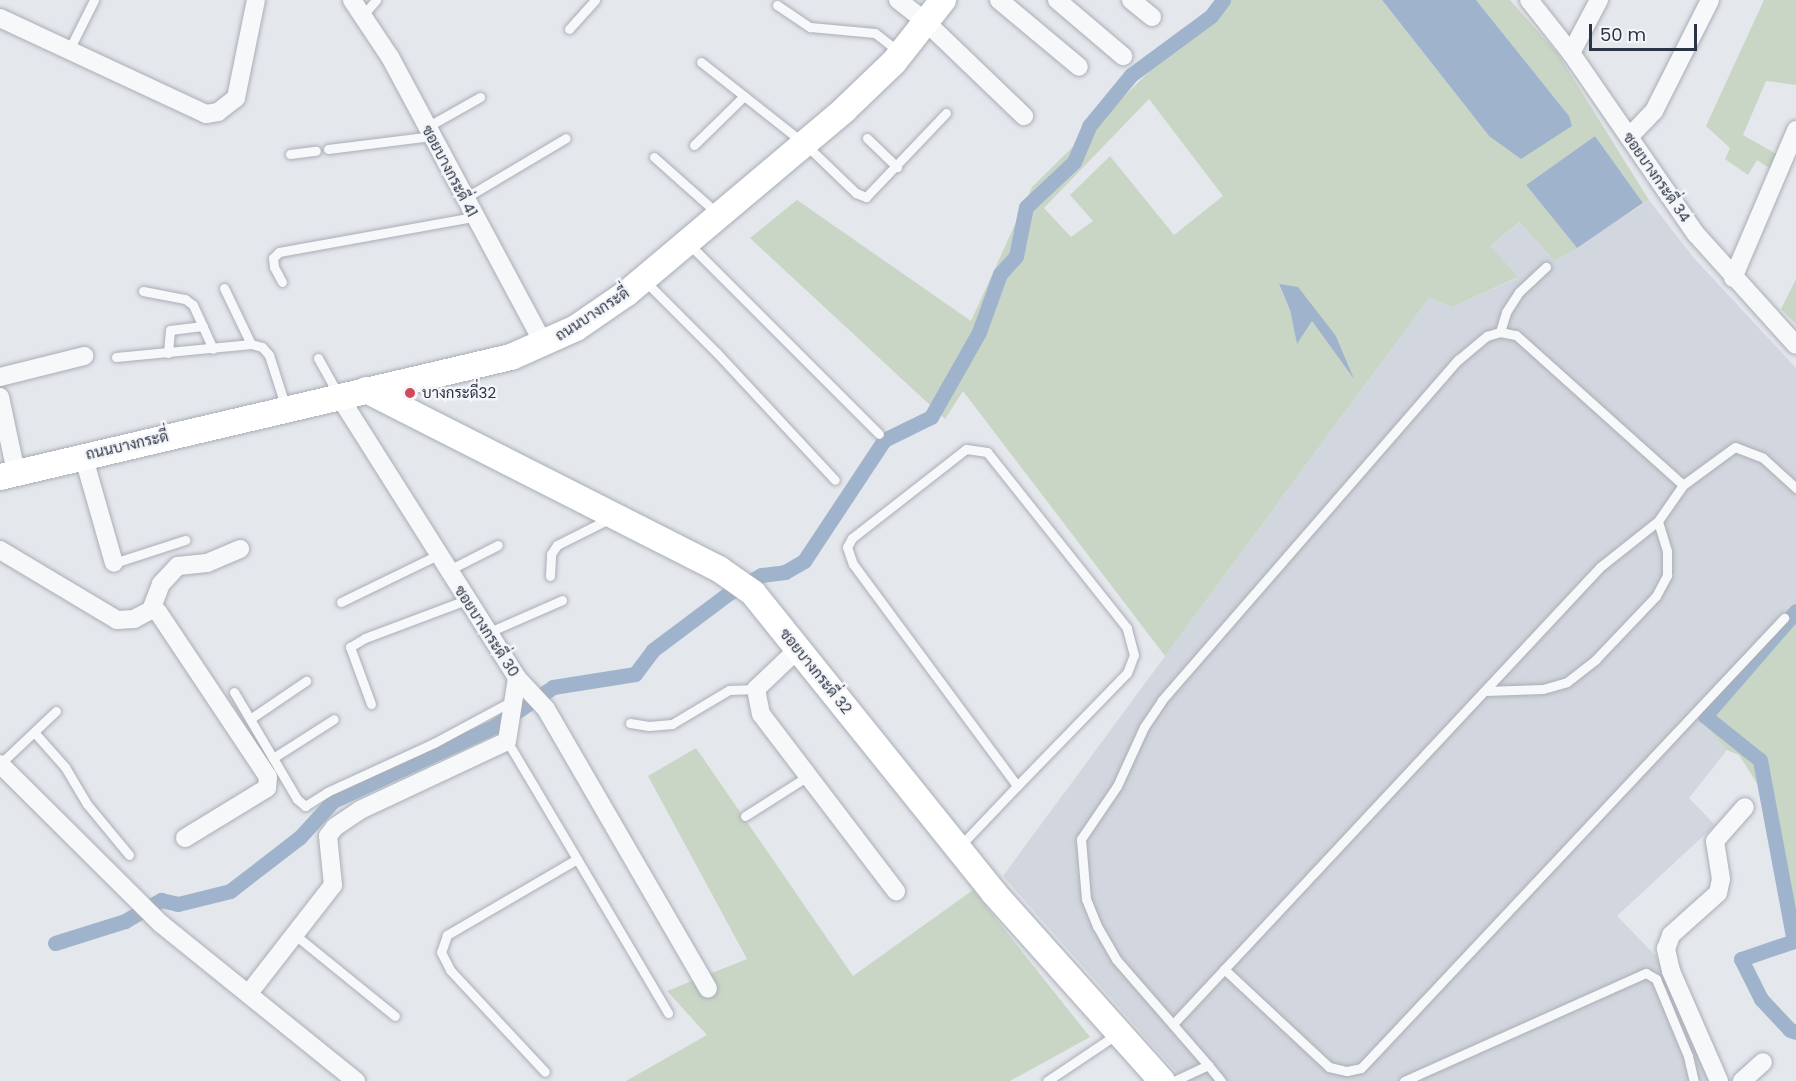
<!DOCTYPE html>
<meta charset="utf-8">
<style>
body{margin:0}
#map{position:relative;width:1796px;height:1081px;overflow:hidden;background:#e4e7ec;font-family:Poppins,Sarabun,sans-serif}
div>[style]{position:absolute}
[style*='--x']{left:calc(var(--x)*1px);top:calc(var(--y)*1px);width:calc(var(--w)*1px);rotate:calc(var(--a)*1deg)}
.built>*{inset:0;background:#d2d6de}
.green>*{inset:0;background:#c9d6c5}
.water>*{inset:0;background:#9fb4cc}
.canal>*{height:15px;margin:-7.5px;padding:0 7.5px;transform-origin:7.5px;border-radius:7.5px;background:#9fb4cc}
.roads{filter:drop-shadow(0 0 2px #a9aeb7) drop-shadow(0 0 2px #a9aeb7)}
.lane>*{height:9px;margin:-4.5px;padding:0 4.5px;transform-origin:4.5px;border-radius:4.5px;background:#f7f8fa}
.street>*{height:18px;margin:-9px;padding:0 9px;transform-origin:9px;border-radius:9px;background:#f7f8fa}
.secondary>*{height:26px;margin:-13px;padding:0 13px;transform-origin:13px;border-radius:13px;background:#fff}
.dots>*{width:16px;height:16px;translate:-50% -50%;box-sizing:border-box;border:3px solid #f4f6f9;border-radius:50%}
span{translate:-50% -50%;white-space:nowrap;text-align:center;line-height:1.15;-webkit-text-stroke:5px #f4f6f9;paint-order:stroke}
.street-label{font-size:15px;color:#2b3445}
.poi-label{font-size:15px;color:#2b3445}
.left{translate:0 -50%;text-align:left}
.scale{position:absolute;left:1589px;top:24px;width:108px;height:27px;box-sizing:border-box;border:3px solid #2b3445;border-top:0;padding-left:8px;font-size:18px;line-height:21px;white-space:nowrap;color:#2b3445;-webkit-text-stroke:4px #f4f6f9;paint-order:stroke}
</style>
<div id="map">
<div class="built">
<i style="clip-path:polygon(1649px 200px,1693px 257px,1796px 368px,1796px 605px,1698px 717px,1727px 750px,1689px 798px,1715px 825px,1617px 916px,1656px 956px,1709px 1081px,1184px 1081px,1003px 876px,1429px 298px,1452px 307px,1517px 278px,1490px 246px,1521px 222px,1556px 261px)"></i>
</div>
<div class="green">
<i style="clip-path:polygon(evenodd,1222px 0,1382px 0,1489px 136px,1569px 116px,1476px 0,1510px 0,1558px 54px,1649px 200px,1643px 203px,1595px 136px,1526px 185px,1577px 248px,1555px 261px,1520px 222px,1490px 246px,1518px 277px,1452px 307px,1429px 298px,1165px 656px,963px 391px,945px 419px,750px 238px,797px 200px,971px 321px,1032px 187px,1222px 0,1149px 99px,1223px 196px,1174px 235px,1110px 156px,1070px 195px,1093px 221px,1071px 237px,1044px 208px,1149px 99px,1222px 0,1279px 285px,1336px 336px,1352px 375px,1312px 321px,1297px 343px,1290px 310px,1279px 285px)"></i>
<i style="clip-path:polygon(1764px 0,1796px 0,1796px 85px,1766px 81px,1743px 135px,1778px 155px,1772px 170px,1757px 160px,1748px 175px,1725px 159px,1730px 148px,1706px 126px)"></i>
<i style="clip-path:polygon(1796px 279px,1796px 324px,1781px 309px)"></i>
<i style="clip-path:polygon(1796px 605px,1796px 931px,1786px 935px,1758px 785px,1739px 755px,1727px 750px,1698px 717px)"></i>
<i style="clip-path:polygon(696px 748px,853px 976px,973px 890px,1090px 1037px,1010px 1081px,626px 1081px,707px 1035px,667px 991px,747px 959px,648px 776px)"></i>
</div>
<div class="water">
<i style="clip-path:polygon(1382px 0,1476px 0,1569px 116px,1572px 126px,1521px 159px,1489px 136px)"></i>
<i style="clip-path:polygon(1595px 136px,1643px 203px,1577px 248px,1526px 185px)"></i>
<i style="clip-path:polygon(1279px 284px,1298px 287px,1336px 336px,1354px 379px,1312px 321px,1297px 344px,1290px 310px)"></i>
</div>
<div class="canal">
<i style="--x:1796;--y:611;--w:139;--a:130.9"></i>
<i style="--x:1705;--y:716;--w:70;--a:38.7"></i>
<i style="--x:1760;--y:760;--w:184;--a:79.4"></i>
<i style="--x:1794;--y:941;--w:56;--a:161.2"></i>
<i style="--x:1741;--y:959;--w:45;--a:63.4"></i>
<i style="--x:1761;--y:999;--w:42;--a:46.9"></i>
<i style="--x:1790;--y:1030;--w:6;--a:18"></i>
<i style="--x:55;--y:943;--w:73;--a:-17.4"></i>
<i style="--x:125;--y:921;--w:42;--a:-30.3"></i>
<i style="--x:161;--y:900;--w:17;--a:13"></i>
<i style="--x:178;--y:904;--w:54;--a:-14"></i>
<i style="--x:230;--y:891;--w:88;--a:-37.6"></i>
<i style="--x:300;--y:837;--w:49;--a:-47.5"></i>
<i style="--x:333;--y:801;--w:179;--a:-24.8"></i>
<i style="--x:495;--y:726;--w:70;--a:-33.9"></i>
<i style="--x:553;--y:687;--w:83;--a:-9"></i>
<i style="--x:635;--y:674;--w:30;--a:-53"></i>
<i style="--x:653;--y:650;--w:95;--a:-36.9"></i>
<i style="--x:729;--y:593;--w:37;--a:-29"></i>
<i style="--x:761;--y:575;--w:24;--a:-7"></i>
<i style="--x:785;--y:572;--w:22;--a:-30"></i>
<i style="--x:804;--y:561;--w:145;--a:-56.5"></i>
<i style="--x:884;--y:440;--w:52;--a:-26.1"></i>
<i style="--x:931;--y:417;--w:98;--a:-60.5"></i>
<i style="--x:979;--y:332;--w:62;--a:-70.1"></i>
<i style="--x:1000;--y:274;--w:24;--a:-48"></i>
<i style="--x:1016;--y:256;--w:50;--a:-78.5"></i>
<i style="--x:1026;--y:207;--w:66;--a:-43.2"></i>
<i style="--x:1074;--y:162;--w:39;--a:-67"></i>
<i style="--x:1089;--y:126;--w:66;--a:-50.5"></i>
<i style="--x:1131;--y:75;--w:99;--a:-36.4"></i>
<i style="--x:1211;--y:16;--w:20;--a:-53"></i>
</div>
<div class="roads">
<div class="lane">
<i style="--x:777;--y:5;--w:40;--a:34"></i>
<i style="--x:810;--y:27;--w:65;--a:5.3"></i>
<i style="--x:875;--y:33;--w:31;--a:38"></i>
<i style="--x:363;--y:15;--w:20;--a:-49"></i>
<i style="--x:569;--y:29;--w:39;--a:-48"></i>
<i style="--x:70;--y:48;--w:54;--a:-63.4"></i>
<i style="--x:701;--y:62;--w:132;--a:38.3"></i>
<i style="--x:805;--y:144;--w:71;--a:43.9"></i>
<i style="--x:856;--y:193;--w:11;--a:22"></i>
<i style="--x:866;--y:197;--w:116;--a:-46.4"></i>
<i style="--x:427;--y:127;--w:61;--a:-29.5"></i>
<i style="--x:867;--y:138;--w:42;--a:44"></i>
<i style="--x:694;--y:145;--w:70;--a:-44.4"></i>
<i style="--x:328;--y:149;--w:106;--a:-7.1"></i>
<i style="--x:290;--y:154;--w:26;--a:-7"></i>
<i style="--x:654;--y:157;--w:84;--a:41.6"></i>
<i style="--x:465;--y:198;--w:117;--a:-30.7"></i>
<i style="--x:688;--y:243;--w:270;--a:45"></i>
<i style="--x:644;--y:280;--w:103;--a:45"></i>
<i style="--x:717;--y:353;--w:173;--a:47.1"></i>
<i style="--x:282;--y:282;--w:17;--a:-118"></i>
<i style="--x:274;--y:267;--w:9;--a:-96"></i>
<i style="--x:273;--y:258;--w:8;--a:-45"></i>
<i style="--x:279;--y:252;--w:198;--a:-10.2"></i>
<i style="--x:224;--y:288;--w:62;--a:64.3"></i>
<i style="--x:143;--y:291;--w:43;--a:10.8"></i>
<i style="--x:185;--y:299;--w:10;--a:37"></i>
<i style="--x:193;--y:305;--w:48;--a:65.6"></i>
<i style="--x:1500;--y:332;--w:21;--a:-73"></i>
<i style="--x:1506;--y:312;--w:24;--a:-57"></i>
<i style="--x:1519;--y:292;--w:37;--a:-43"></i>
<i style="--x:168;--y:353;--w:23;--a:-85"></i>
<i style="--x:170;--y:330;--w:33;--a:-7"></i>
<i style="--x:116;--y:357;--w:136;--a:-5.5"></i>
<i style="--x:251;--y:344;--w:11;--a:15"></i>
<i style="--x:262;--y:347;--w:11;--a:49"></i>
<i style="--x:269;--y:355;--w:56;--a:72.2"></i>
<i style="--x:318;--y:358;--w:41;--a:60.9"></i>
<i style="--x:114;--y:563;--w:75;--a:-17.9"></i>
<i style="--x:447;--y:571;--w:57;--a:-27"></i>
<i style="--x:550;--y:576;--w:22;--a:-87"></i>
<i style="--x:551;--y:554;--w:11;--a:-56"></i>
<i style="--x:557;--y:545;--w:60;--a:-26.6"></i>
<i style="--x:341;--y:602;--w:108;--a:-25.9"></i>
<i style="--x:487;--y:633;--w:82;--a:-23.7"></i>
<i style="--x:1485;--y:691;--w:58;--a:-2"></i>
<i style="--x:1543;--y:689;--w:25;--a:-16"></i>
<i style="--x:1567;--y:682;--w:37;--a:-38"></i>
<i style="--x:1596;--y:659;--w:87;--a:-46.4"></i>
<i style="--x:1656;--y:596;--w:24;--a:-62"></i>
<i style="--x:1667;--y:575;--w:24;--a:-90"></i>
<i style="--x:1667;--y:551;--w:31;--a:-107"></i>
<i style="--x:234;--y:692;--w:124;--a:59.5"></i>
<i style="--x:297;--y:799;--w:11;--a:41"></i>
<i style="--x:305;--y:806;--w:26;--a:-32"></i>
<i style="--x:327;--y:792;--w:118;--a:-24.6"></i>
<i style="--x:434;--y:743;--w:91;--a:-28.3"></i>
<i style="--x:371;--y:704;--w:61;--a:-110.2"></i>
<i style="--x:350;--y:647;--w:17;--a:-31"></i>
<i style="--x:365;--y:638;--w:108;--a:-20.6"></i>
<i style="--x:250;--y:719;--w:68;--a:-34.2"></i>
<i style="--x:630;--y:723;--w:19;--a:9"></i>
<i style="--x:649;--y:726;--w:23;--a:-5"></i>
<i style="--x:672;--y:724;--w:66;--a:-30.8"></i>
<i style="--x:729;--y:690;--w:27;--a:-2"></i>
<i style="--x:34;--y:732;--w:47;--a:48.5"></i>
<i style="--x:65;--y:767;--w:43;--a:59.3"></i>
<i style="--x:87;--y:804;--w:66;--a:50.5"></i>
<i style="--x:507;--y:741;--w:137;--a:59.3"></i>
<i style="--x:577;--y:859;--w:151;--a:149.7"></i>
<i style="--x:447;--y:935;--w:18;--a:109"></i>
<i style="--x:441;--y:952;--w:20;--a:63"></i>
<i style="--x:450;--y:970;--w:139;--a:47"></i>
<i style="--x:273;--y:758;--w:72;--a:-32.6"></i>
<i style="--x:0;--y:764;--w:77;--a:-43.4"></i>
<i style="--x:745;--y:816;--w:75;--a:-32.4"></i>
<i style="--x:960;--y:846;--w:83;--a:-46.5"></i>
<i style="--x:1017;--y:786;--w:158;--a:-45.8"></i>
<i style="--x:1127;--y:673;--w:19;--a:-69"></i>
<i style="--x:1134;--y:655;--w:28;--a:-105"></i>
<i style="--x:1127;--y:628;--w:225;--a:-128.5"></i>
<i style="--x:987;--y:452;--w:21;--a:-172"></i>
<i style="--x:966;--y:449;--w:145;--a:142"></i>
<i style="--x:852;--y:538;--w:10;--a:119"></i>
<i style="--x:847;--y:547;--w:18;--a:71"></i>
<i style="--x:853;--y:564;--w:276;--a:53.5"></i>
<i style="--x:577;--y:859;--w:179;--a:59.4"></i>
<i style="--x:294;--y:934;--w:130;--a:39.1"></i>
<i style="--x:1224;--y:969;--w:144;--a:43"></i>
<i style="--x:1329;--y:1067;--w:18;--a:13"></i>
<i style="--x:1347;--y:1071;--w:14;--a:-12"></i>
<i style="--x:1361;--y:1068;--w:618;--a:-46.77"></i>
<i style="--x:1173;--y:1024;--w:625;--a:-46.94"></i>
<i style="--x:1600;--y:567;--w:74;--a:-38.4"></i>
<i style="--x:1658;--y:521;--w:44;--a:-55.2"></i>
<i style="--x:1208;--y:1065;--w:140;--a:-131"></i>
<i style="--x:1116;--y:959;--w:38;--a:-120"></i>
<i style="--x:1097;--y:926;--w:29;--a:-112"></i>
<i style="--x:1086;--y:899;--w:60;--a:-94.8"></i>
<i style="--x:1081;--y:839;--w:64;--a:-55.8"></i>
<i style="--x:1117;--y:786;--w:65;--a:-65.4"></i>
<i style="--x:1144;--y:727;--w:32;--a:-56"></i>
<i style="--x:1162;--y:700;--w:451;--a:-49"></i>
<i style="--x:1458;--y:360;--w:38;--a:-40"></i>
<i style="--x:1487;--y:336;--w:14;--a:-17"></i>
<i style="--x:1500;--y:332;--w:16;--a:11"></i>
<i style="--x:1516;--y:335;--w:224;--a:41.9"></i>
<i style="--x:1683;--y:485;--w:64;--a:-36.2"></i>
<i style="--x:1735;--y:447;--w:30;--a:21"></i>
<i style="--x:1763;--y:458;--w:45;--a:42.3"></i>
<i style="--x:1047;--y:1081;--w:84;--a:-33.9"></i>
<i style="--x:1174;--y:1081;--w:38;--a:-25"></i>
<i style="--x:1208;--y:1065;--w:21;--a:51"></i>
<i style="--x:1404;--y:1081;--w:265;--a:-24.1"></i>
<i style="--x:1646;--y:973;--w:12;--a:31"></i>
<i style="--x:1656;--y:979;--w:83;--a:67.4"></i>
<i style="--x:1688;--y:1056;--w:26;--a:77"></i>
</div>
<div class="street">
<i style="--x:352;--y:0;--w:69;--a:56.3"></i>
<i style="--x:390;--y:57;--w:326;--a:61.8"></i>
<i style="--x:898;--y:0;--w:36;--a:38"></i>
<i style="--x:926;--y:22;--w:136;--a:43.8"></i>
<i style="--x:999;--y:0;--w:104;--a:39.9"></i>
<i style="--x:1057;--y:0;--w:87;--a:40.3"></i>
<i style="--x:1131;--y:0;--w:27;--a:39"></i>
<i style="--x:1529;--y:0;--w:68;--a:51.6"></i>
<i style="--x:1571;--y:53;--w:220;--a:55.4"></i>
<i style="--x:1696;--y:234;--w:149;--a:48"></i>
<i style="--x:0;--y:18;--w:227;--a:25"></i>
<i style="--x:206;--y:114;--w:12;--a:-9"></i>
<i style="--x:218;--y:112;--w:23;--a:-38"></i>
<i style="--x:236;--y:98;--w:100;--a:-78.5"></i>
<i style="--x:1571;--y:53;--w:60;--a:-62.2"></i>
<i style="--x:1629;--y:137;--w:36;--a:-46"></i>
<i style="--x:1654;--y:111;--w:124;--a:-63.2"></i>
<i style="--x:1733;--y:278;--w:161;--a:-66.9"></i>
<i style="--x:0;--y:377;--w:87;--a:-14"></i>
<i style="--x:339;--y:396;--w:333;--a:57.7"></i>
<i style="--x:517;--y:678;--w:42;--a:46.9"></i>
<i style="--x:546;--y:709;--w:323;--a:59.9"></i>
<i style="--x:0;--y:397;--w:77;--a:78"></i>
<i style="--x:83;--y:455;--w:112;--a:74"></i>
<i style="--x:0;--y:550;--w:136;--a:30.9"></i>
<i style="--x:117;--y:620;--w:17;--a:-3"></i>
<i style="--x:134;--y:619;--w:19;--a:-28"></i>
<i style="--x:151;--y:610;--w:7;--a:16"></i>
<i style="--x:158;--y:612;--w:198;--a:56.3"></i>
<i style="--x:268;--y:777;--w:11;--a:95"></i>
<i style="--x:267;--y:788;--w:96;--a:148.6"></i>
<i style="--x:151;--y:610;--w:28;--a:-69"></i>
<i style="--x:161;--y:584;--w:25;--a:-47"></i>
<i style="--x:178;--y:566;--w:29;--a:-6"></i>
<i style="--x:207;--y:563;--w:36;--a:-23"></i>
<i style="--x:798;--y:649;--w:58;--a:136.4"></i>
<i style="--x:756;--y:689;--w:25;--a:79"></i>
<i style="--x:761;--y:714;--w:223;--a:52.7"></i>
<i style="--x:0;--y:764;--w:226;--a:44.8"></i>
<i style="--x:160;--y:923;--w:252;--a:38.9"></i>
<i style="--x:249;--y:993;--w:137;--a:-52.1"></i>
<i style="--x:333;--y:885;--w:49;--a:-95.8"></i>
<i style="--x:328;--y:836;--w:11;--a:-52"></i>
<i style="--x:335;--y:827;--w:30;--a:-34"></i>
<i style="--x:360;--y:810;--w:162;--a:-25.1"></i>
<i style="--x:507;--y:741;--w:64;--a:-81"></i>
<i style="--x:1719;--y:1081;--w:120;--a:-113.6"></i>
<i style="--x:1671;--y:971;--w:23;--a:-103"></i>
<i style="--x:1666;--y:949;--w:15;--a:-70"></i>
<i style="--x:1671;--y:935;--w:63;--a:-41.8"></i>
<i style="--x:1718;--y:893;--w:14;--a:-78"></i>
<i style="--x:1721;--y:879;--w:38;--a:-99"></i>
<i style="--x:1715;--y:841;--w:45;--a:-48.6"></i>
<i style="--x:1742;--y:1081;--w:28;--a:-42"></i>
</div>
<div class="secondary">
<i style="--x:366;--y:390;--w:396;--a:26.9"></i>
<i style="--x:719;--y:569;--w:42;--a:35.2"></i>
<i style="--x:753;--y:593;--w:385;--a:51.2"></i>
<i style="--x:994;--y:893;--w:252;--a:48.2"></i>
<i style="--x:0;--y:477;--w:525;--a:-13.22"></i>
<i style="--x:511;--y:357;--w:71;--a:-24"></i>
<i style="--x:576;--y:328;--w:62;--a:-34.5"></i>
<i style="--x:627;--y:293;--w:284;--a:-40.1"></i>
<i style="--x:844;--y:110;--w:69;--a:-43.8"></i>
<i style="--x:894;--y:62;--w:79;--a:-51.7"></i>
</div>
</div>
<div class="dots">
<i style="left:410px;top:393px;background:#d1495b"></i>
</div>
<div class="street-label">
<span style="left:450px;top:171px;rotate:62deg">ซอยบางกระดี่ 41</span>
<span style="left:1657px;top:177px;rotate:55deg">ซอยบางกระดี่ 34</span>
<span style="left:592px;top:314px;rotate:-33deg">ถนนบางกระดี่</span>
<span style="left:127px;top:445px;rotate:-13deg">ถนนบางกระดี่</span>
<span style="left:487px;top:631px;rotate:57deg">ซอยบางกระดี่ 30</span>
<span style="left:816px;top:671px;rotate:51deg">ซอยบางกระดี่ 32</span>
</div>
<div class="poi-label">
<span class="left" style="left:422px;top:393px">บางกระดี่32</span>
</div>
<div class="scale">50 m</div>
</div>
